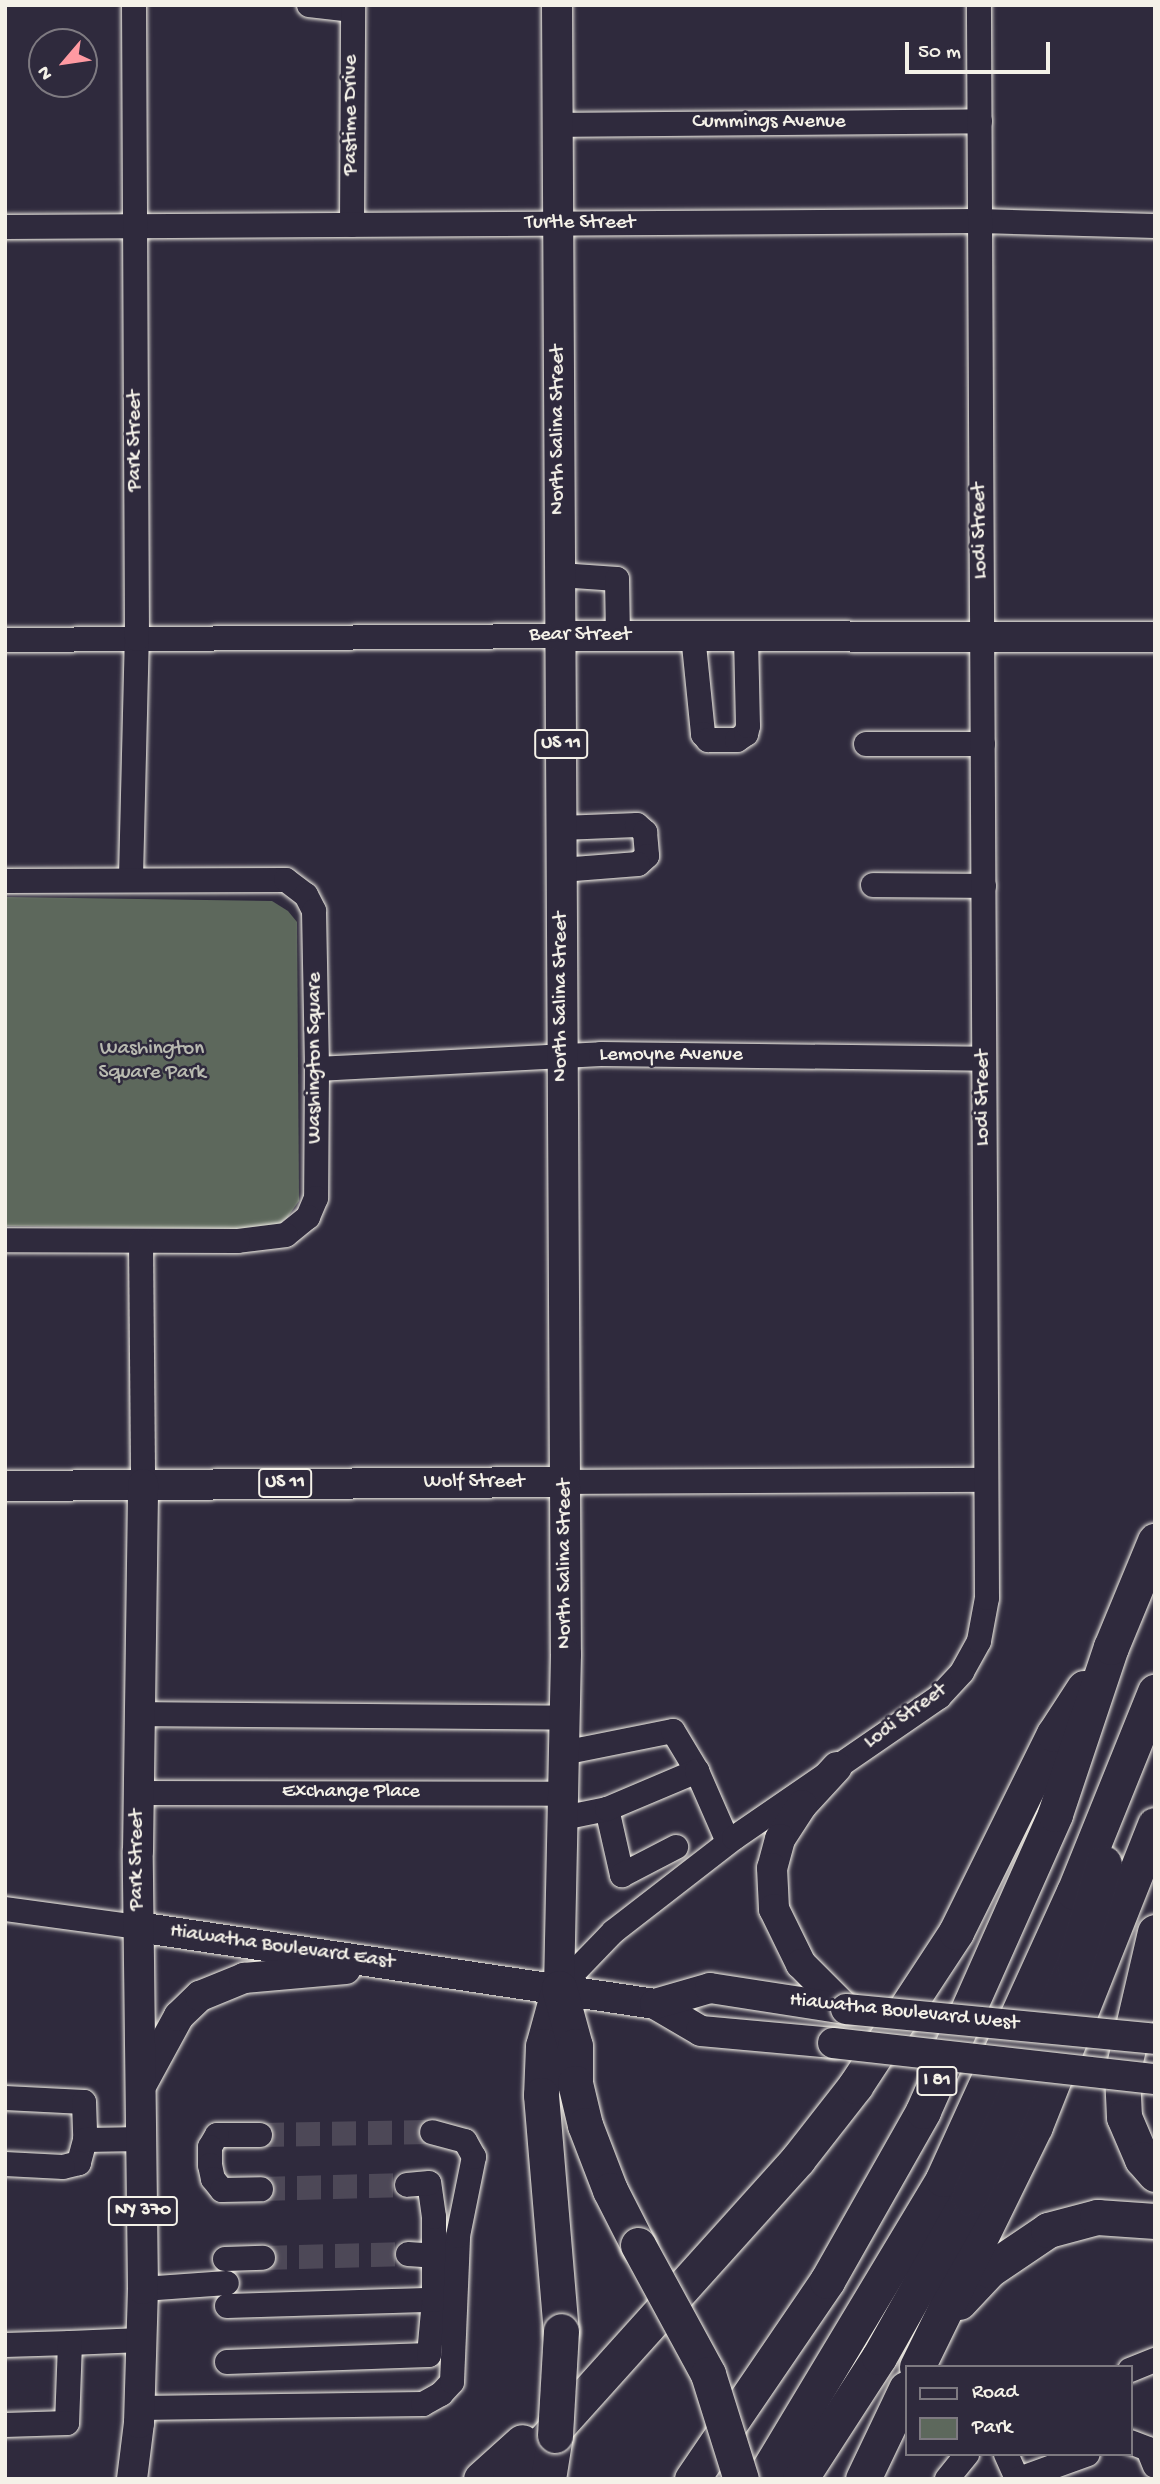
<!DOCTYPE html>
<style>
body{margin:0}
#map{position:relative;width:1160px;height:2484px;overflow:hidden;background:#2f2a3d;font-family:"Gochi Hand",sans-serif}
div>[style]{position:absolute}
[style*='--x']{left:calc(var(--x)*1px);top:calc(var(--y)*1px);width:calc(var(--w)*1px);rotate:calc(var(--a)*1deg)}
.green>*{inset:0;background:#5d685c}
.minor-tunnel>*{height:24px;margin-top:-12px;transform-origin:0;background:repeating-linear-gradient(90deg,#4d4857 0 24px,transparent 0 36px)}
.roads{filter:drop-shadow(0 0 2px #f4f1e8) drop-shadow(0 0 2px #f4f1e8)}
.minor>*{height:24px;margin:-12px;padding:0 12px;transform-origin:12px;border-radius:12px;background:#2f2a3d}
.major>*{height:30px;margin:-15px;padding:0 15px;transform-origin:15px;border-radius:15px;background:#2f2a3d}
.highway>*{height:35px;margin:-17.5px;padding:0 17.5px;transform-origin:17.5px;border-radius:17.5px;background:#2f2a3d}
.bridges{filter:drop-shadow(0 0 2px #f4f1e8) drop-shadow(0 0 2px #f4f1e8)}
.major-bridge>*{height:30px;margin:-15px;padding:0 15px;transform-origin:15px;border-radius:15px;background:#2f2a3d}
.highway-bridge>*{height:35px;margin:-17.5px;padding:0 17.5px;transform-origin:17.5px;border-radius:17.5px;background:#2f2a3d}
span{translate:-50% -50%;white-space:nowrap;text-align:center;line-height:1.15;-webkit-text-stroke:5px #2f2a3d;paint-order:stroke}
.shield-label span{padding:2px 5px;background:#2f2a3d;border:2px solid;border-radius:5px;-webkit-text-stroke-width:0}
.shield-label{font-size:19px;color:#f4f1e8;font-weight:700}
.street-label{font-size:21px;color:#f4f1e8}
.park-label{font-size:21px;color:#b8bab0}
.frame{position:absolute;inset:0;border:7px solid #f4f1e8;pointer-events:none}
.legend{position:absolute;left:905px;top:2365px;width:228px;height:91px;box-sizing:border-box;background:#2f2a3d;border:2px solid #7e7a81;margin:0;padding:9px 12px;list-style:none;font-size:21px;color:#f4f1e8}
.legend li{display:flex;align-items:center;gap:14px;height:35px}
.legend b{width:35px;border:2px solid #7e7a81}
.north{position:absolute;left:28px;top:28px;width:70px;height:70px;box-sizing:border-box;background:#2f2a3d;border:2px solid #7e7a81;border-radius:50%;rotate:241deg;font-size:19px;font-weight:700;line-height:28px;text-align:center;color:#f4f1e8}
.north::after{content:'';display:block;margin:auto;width:24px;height:32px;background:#ff9aa2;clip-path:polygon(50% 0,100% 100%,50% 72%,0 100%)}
.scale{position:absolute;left:905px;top:42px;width:145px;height:32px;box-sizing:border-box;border:4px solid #f4f1e8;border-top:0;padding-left:9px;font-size:21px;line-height:24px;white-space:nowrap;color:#f4f1e8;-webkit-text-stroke:5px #2f2a3d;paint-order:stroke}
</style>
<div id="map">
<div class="green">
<i style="clip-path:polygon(5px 897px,272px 901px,288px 911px,297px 922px,299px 1201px,287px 1218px,275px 1227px,256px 1229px,5px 1226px)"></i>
</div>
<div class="minor-tunnel">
<i style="--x:260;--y:2135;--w:172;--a:-1"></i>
<i style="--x:261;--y:2189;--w:146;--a:-1.6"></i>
<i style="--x:263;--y:2258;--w:145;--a:-1.6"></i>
</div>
<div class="roads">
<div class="minor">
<i style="--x:309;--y:5;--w:44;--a:6.5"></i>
<i style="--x:558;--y:125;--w:422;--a:-0.5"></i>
<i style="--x:352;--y:225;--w:220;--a:-89.7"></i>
<i style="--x:5;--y:227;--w:975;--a:-0.35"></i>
<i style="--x:980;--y:221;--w:175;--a:1.6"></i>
<i style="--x:560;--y:575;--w:57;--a:4"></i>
<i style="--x:617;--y:579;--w:57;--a:89"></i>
<i style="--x:693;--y:635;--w:100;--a:84.2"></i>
<i style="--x:703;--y:734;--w:8;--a:50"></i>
<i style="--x:708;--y:740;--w:29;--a:0"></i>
<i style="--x:737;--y:740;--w:11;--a:-34"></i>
<i style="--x:746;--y:734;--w:8;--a:-76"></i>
<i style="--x:748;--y:726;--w:91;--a:-91.3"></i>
<i style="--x:5;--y:640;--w:555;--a:-0.41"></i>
<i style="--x:866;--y:744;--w:117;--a:0"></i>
<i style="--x:561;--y:828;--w:76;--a:-2.3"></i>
<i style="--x:637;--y:825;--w:11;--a:41"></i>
<i style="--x:645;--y:832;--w:24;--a:85"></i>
<i style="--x:647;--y:856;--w:12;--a:138"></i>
<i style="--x:638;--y:864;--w:77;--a:175.5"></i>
<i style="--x:131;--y:877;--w:238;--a:-88.6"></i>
<i style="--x:137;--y:639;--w:634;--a:-90.27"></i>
<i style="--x:5;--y:881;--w:281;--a:-0.2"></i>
<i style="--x:286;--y:880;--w:25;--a:37"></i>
<i style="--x:306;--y:895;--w:18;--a:63"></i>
<i style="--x:314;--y:911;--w:158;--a:88.9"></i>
<i style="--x:317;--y:1069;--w:129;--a:90.4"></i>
<i style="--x:316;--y:1198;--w:21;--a:113"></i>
<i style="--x:308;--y:1217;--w:28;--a:141"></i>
<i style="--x:286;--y:1235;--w:48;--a:172.9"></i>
<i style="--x:238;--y:1241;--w:233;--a:-179.8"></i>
<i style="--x:873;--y:885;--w:111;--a:0.5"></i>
<i style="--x:317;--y:1069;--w:284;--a:-3"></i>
<i style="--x:601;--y:1054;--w:383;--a:0.7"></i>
<i style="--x:141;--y:1241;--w:243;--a:89.5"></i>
<i style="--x:565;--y:1482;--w:420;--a:-0.3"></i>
<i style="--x:140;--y:1714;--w:424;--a:0.5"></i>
<i style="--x:563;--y:1753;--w:112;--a:-11.3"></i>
<i style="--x:673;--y:1731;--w:47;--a:59"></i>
<i style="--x:139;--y:1793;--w:424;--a:0.1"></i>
<i style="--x:607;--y:1809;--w:68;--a:77.2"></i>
<i style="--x:622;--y:1875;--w:61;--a:-27.4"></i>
<i style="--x:563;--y:1818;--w:45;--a:-11.6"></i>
<i style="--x:607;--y:1809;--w:98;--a:-22.9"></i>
<i style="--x:697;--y:1771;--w:77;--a:66.4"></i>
<i style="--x:5;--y:1909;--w:134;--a:7.7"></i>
<i style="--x:559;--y:1988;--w:78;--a:-46"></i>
<i style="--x:613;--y:1932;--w:153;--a:-37.8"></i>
<i style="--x:734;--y:1838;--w:249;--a:-34.5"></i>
<i style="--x:939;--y:1697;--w:34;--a:-47"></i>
<i style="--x:962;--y:1672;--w:35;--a:-61"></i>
<i style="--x:979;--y:1641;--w:44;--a:-79.5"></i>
<i style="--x:987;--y:1598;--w:1593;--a:-90.29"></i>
<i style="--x:5;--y:2098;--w:79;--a:2.9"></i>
<i style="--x:84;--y:2102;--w:38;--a:88"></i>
<i style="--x:85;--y:2140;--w:24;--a:105"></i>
<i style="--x:79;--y:2163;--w:16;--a:166"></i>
<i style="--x:63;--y:2167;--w:58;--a:-177"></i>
<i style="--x:260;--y:2135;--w:43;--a:180"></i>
<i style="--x:217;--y:2135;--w:14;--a:120"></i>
<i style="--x:210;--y:2147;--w:18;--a:90"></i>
<i style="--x:210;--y:2165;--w:14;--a:78"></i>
<i style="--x:213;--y:2179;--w:14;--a:51"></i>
<i style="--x:222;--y:2190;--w:39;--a:-1"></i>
<i style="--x:85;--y:2140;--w:58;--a:-1"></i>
<i style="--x:408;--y:2254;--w:26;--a:4"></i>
<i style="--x:225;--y:2259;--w:38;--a:-2"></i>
<i style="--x:143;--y:2289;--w:84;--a:-4.1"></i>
<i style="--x:227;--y:2306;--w:207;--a:-1.7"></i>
<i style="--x:70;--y:2343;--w:71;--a:-2.4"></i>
<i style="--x:5;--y:2345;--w:65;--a:-1.8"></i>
<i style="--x:70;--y:2343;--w:80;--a:92.1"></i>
<i style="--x:67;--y:2423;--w:62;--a:178.2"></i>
<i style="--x:227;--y:2362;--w:202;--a:-2"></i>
<i style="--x:429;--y:2355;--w:55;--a:-84.8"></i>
<i style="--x:434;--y:2300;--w:83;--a:-90"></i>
<i style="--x:434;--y:2217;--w:34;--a:-98"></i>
<i style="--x:429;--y:2183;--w:22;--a:175"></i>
<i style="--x:1130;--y:2370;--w:27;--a:-22"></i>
<i style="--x:140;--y:2408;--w:283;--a:-0.8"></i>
<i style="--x:423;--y:2404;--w:21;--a:-29"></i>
<i style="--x:441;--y:2394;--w:16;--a:-47"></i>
<i style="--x:452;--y:2382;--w:146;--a:-87.6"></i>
<i style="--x:458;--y:2236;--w:81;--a:-78.6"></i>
<i style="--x:474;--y:2157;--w:18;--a:-119"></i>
<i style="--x:465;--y:2141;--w:34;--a:-165"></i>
<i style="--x:1130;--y:2442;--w:19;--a:21"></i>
<i style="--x:1148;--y:2449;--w:18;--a:68"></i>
<i style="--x:1006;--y:2454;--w:27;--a:66"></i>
<i style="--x:947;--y:2479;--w:32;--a:-51"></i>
<i style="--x:1019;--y:2479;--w:73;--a:-19.9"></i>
</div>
<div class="major">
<i style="--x:557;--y:5;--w:1649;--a:89.69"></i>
<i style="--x:566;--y:1654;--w:334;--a:91.2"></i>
<i style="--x:560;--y:636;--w:595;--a:0.1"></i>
<i style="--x:5;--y:1486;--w:560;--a:-0.41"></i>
<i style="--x:837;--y:1767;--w:52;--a:132.6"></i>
<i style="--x:802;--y:1805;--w:40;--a:122.9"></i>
<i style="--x:780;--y:1839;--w:30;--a:105"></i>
<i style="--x:772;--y:1868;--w:41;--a:87.2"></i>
<i style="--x:774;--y:1909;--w:61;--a:63.9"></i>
<i style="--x:801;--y:1964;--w:64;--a:45"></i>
<i style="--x:138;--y:1927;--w:523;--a:8.47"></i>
<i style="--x:655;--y:2004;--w:53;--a:30.4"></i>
<i style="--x:701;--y:2031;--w:133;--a:5.2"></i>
<i style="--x:655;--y:2004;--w:57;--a:-16.2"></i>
<i style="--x:710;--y:1988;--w:138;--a:8.8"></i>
<i style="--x:143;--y:2082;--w:75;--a:-61.4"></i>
<i style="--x:179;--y:2016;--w:29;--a:-44"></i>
<i style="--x:200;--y:1996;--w:48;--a:-22.2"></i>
<i style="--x:244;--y:1978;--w:102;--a:-5"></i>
<i style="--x:132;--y:2479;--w:56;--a:-82.9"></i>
<i style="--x:139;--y:2423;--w:134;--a:-88.3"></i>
<i style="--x:143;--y:2289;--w:438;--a:-90.7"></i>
<i style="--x:138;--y:1851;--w:367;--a:-89.2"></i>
</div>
<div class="highway">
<i style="--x:1155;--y:1932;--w:146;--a:103.1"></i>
<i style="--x:1122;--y:2074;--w:43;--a:87.3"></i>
<i style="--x:1124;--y:2117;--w:46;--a:66.8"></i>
<i style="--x:1142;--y:2159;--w:20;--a:49"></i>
<i style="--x:559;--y:1988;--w:60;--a:105.4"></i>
<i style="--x:543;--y:2046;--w:49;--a:92.3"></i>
<i style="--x:541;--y:2095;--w:237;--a:85.2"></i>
<i style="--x:559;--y:1988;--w:60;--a:74.6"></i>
<i style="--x:575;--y:2046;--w:37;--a:90"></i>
<i style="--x:575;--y:2083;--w:43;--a:76.6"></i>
<i style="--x:585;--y:2125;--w:70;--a:69"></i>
<i style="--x:610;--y:2190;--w:62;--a:63"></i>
<i style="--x:959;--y:2302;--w:44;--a:-46.8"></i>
<i style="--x:989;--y:2270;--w:71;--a:-34.1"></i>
<i style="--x:1048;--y:2230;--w:51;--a:-14.9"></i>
<i style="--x:1097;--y:2217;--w:58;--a:3.9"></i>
<i style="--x:917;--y:2367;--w:268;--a:-63.9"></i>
<i style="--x:1035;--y:2126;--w:324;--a:-68.3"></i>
<i style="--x:481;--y:2479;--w:55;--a:-42.1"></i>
<i style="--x:510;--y:2479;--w:431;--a:-48"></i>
<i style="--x:798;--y:2159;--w:93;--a:-52"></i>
<i style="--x:855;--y:2086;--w:184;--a:-56.7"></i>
<i style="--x:956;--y:1932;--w:221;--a:-63.7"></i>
<i style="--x:1054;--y:1734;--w:55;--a:-56.9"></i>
<i style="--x:548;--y:2479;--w:45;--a:-81"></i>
<i style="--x:692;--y:2479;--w:240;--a:-55.7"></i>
<i style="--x:827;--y:2281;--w:195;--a:-60.5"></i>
<i style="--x:923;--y:2111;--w:325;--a:-66"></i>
<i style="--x:1055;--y:1814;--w:176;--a:-71.5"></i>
<i style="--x:1111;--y:1647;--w:115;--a:-67.5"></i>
<i style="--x:763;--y:2479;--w:350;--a:-59"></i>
<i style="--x:943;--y:2179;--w:315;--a:-65.5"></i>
<i style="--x:1074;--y:1892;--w:216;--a:-68"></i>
<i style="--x:800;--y:2479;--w:145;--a:-57.1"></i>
<i style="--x:879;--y:2357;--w:184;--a:-60.6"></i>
<i style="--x:969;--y:2197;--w:254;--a:-65.6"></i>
<i style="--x:1074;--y:1966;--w:107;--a:-73.8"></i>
<i style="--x:863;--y:2479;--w:100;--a:-64.5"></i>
</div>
</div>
<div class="bridges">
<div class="major-bridge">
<i style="--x:846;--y:2009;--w:310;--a:5.5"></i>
<i style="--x:833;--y:2043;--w:324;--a:6.4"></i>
</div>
<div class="highway-bridge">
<i style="--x:638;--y:2245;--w:147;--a:61.5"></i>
<i style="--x:708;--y:2374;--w:110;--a:72.6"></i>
<i style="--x:555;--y:2435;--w:104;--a:-86.7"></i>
</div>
</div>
<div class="shield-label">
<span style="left:561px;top:744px">US 11</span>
<span style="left:285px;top:1483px">US 11</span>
<span style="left:937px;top:2081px">I 81</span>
<span style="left:143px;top:2211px">NY 370</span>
</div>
<div class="street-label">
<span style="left:352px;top:115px;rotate:-90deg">Pastime Drive</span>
<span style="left:769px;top:123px">Cummings Avenue</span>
<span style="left:580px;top:224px">Turtle Street</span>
<span style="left:559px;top:430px;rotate:-90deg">North Salina Street</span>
<span style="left:136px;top:441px;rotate:-90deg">Park Street</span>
<span style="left:981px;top:531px;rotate:-91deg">Lodi Street</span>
<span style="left:580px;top:636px">Bear Street</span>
<span style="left:562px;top:997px;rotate:-90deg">North Salina Street</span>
<span style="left:671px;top:1056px">Lemoyne Avenue</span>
<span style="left:316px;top:1058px;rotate:-90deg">Washington Square</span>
<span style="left:984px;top:1098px;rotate:-90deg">Lodi Street</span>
<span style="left:474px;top:1483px">Wolf Street</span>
<span style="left:566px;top:1564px;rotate:-90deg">North Salina Street</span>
<span style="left:906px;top:1717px;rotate:-36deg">Lodi Street</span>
<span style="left:351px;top:1793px">Exchange Place</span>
<span style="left:138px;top:1860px;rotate:-90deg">Park Street</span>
<span style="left:282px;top:1948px;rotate:8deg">Hiawatha Boulevard East</span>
<span style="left:904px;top:2013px;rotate:6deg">Hiawatha Boulevard West</span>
</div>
<div class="park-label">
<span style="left:152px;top:1062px">Washington<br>Square Park</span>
</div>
<div class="frame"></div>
<ul class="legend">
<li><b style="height:9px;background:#2f2a3d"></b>Road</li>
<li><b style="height:19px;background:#5d685c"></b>Park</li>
</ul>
<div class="north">N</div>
<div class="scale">50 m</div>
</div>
